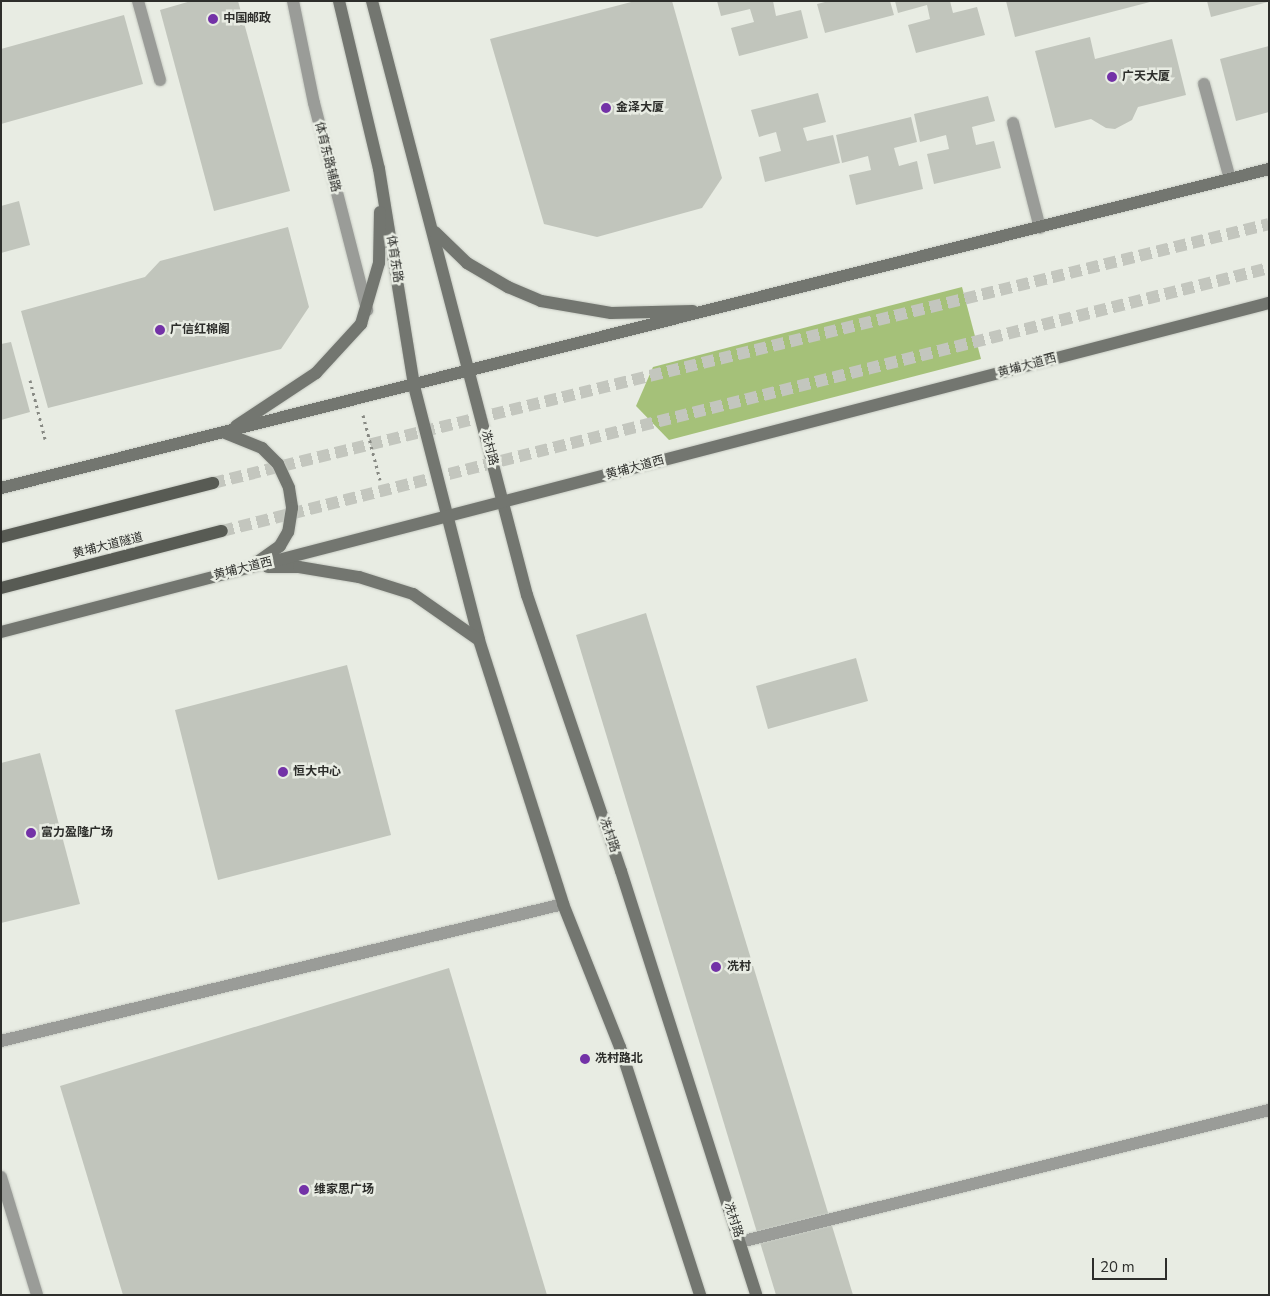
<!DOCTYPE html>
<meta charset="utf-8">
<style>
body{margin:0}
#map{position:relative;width:1270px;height:1296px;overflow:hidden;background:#e8ece3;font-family:"Nunito Sans","Noto Sans SC",sans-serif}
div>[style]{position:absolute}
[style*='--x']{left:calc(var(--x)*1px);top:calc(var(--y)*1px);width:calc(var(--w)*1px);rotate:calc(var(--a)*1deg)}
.forest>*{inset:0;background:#a5c179}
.building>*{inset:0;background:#c1c5bc}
.primary-tunnel>*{height:12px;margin-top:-6px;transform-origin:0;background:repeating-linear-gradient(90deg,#c3c6be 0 12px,transparent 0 18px)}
.path>*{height:3px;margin-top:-1.5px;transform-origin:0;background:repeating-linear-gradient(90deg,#878983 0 2.5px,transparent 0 6.5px)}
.roads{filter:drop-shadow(0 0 1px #c6cac2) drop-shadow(0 0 1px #c6cac2)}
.service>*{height:12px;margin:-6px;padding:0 6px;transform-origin:6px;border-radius:6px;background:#9a9c98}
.minor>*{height:12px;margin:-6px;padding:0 6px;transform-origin:6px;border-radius:6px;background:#9a9c98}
.secondary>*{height:12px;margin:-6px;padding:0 6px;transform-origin:6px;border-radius:6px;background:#737670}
.primary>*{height:12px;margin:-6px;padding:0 6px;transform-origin:6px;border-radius:6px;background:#585b54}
.dots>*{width:14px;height:14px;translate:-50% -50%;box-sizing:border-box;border:2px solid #e8ece3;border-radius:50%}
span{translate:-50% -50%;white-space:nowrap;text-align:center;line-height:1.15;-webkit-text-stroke:5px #e8ece3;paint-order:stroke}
.poi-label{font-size:12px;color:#2d2e2b;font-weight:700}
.left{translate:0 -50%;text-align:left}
.street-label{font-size:12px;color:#2d2e2b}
.frame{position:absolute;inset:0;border:2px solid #2d2e2b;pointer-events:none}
.scale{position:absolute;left:1092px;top:1258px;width:75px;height:22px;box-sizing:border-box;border:2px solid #2d2e2b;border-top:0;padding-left:6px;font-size:15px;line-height:18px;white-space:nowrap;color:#2d2e2b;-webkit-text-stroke:4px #e8ece3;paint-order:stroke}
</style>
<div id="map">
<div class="forest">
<i style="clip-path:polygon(962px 287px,981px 359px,669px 440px,636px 406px,653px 367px)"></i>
</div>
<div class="building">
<i style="clip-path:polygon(191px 1px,238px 1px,290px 191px,214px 211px,160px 10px)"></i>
<i style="clip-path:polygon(635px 1px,672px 1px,722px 178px,702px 208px,597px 237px,544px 224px,490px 39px)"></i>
<i style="clip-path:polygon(717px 1px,773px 1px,776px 16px,801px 10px,808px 38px,739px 56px,731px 28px,754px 22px,750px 9px,721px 16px)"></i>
<i style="clip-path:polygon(829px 1px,890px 1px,894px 15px,825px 33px,817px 4px)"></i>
<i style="clip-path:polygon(895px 1px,950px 1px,953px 13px,977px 7px,985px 35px,916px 53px,908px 25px,930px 19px,927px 5px,898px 13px)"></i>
<i style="clip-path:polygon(1006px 1px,1150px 1px,1150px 2px,1015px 37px)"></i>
<i style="clip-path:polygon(1207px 1px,1268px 1px,1268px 2px,1211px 17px)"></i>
<i style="clip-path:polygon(124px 15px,143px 84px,1px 124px,1px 49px)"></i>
<i style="clip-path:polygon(1090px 37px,1095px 59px,1172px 39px,1186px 95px,1138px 107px,1132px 120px,1115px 129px,1106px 128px,1091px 119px,1055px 128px,1035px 51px)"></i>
<i style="clip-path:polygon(1269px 46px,1269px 112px,1236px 121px,1220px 59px)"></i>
<i style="clip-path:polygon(818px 93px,826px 122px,803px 128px,807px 141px,833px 135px,840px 163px,765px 182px,759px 157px,781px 151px,776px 132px,759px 137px,751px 110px)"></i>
<i style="clip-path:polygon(988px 96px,995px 121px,972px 127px,976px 145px,994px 141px,1001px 168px,934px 184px,927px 154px,949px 149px,946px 135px,920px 142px,914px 114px)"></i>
<i style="clip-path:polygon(911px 117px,917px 142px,894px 148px,899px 166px,917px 161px,923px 189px,856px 205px,849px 175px,871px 170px,868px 156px,842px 163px,836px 135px)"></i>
<i style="clip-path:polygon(19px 201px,30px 245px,1px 253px,1px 206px)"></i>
<i style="clip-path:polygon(288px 227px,309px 307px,281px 349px,48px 408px,21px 311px,145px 277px,160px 261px)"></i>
<i style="clip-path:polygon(11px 342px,30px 412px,1px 420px,1px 344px)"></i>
<i style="clip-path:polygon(646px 613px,853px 1295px,776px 1295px,576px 635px)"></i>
<i style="clip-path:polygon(856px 658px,868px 701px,768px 729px,756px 686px)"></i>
<i style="clip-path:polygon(347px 665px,391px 835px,218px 880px,175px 710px)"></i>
<i style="clip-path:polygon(40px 753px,80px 904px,1px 923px,1px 763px)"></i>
<i style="clip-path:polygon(449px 968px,547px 1295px,123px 1295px,60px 1086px)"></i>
</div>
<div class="primary-tunnel">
<i style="--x:213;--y:483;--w:1087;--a:-13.78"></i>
<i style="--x:222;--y:531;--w:1080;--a:-14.1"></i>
</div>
<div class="path">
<i style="--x:30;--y:380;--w:61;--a:75.7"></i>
<i style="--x:363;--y:415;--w:67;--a:75.3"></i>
</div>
<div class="roads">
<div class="service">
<i style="--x:138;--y:1;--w:82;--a:74.4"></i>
<i style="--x:1204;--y:84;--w:98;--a:74.7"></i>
<i style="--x:1013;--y:123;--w:108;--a:75.6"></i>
</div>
<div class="minor">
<i style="--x:293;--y:1;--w:104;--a:78.4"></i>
<i style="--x:314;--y:103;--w:214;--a:75.6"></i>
<i style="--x:1;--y:1041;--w:578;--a:-13.7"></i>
<i style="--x:1;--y:1177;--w:123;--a:73"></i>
<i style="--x:740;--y:1242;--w:545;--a:-14.01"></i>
</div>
<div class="secondary">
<i style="--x:339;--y:1;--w:173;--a:76.6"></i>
<i style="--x:379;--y:169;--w:220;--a:80.8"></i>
<i style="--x:414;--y:386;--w:262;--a:75.6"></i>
<i style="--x:479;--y:640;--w:277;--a:72.3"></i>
<i style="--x:563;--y:904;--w:154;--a:68.3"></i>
<i style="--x:620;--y:1047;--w:261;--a:72.1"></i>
<i style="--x:372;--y:1;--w:614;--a:75.38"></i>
<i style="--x:527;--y:595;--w:292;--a:71.2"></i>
<i style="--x:621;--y:871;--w:445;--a:72.3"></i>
<i style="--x:435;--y:232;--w:45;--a:44.1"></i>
<i style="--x:467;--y:263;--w:48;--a:30.3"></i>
<i style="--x:508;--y:287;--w:36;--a:23"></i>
<i style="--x:541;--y:301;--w:71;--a:9.7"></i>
<i style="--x:611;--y:313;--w:82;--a:-1.4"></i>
<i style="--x:236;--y:426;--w:96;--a:-33.5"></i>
<i style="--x:316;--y:373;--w:67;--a:-47.4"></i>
<i style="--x:361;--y:324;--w:64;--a:-73.6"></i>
<i style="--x:379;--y:263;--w:51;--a:-88.9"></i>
<i style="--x:225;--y:433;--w:40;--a:22"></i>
<i style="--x:262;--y:448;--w:23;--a:45"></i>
<i style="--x:278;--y:464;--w:26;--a:65"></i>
<i style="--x:289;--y:488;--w:20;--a:81"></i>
<i style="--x:292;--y:508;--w:24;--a:99"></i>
<i style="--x:288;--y:532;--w:16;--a:120"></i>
<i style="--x:280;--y:546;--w:28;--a:145"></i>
<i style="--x:1;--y:488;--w:1308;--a:-14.12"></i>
<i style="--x:268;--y:567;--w:31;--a:0"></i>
<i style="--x:299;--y:567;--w:61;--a:9.5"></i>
<i style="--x:359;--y:577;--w:57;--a:17.5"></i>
<i style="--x:413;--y:594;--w:80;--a:34.9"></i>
<i style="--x:1;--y:632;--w:1310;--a:-14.55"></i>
</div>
<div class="primary">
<i style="--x:1;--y:537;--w:219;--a:-14.3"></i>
<i style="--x:1;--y:588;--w:228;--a:-14.5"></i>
</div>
</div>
<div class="dots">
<i style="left:213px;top:19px;background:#7332a7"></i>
<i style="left:1112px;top:77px;background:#7332a7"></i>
<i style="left:606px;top:108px;background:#7332a7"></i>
<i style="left:160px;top:330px;background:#7332a7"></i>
<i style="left:283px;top:772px;background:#7332a7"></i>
<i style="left:31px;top:833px;background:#7332a7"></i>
<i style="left:716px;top:967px;background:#7332a7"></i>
<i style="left:585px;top:1059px;background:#7332a7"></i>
<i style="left:304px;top:1190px;background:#7332a7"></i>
</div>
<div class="poi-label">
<span class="left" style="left:223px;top:19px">中国邮政</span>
<span class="left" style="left:1122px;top:77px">广天大厦</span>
<span class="left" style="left:616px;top:108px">金泽大厦</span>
<span class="left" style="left:170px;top:330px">广信红棉阁</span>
<span class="left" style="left:293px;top:772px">恒大中心</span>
<span class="left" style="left:41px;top:833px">富力盈隆广场</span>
<span class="left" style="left:727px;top:967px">冼村</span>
<span class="left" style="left:595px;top:1059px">冼村路北</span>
<span class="left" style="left:314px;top:1190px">维家思广场</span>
</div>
<div class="street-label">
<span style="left:327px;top:157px;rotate:76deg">体育东路辅路</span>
<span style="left:394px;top:259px;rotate:81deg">体育东路</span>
<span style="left:1027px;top:366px;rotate:-15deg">黄埔大道西</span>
<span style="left:489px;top:448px;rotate:76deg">冼村路</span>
<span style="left:635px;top:468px;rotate:-15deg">黄埔大道西</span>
<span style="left:108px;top:546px;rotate:-14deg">黄埔大道隧道</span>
<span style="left:243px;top:569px;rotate:-14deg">黄埔大道西</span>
<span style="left:609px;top:835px;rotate:71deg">冼村路</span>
<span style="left:733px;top:1220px;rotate:72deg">冼村路</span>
</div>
<div class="frame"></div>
<div class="scale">20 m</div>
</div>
